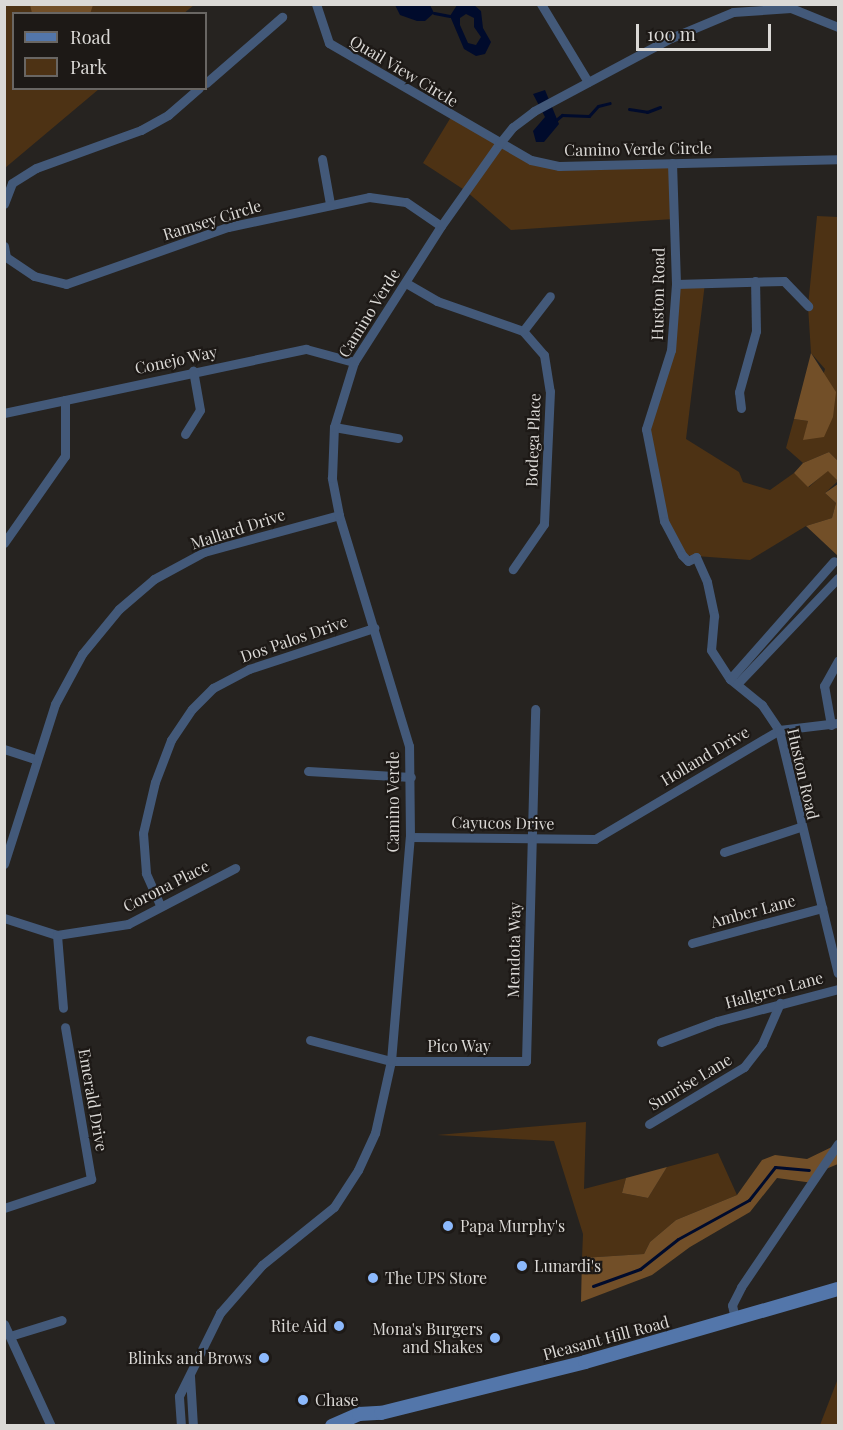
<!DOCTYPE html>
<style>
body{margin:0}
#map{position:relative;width:843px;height:1430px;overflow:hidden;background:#262320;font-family:"Playfair Display",serif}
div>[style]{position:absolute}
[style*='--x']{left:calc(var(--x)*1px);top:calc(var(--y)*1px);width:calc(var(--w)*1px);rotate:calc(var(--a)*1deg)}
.green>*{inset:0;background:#4d3214}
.forest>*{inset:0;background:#724f28}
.water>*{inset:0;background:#000b2c}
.stream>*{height:3px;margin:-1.5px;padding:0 1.5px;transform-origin:1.5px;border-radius:1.5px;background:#000b2c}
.street>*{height:9px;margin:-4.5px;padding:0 4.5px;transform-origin:4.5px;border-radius:4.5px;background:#435979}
.secondary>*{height:14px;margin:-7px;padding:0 7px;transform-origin:7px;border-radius:7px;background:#5376aa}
.dots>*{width:16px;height:16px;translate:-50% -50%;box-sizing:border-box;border:3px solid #1d1916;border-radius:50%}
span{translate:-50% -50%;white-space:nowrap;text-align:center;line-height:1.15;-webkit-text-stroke:4.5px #1d1916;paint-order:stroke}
.street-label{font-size:16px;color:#dbd9d6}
.poi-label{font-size:16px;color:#dbd9d6}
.left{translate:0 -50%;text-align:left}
.right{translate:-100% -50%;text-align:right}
.frame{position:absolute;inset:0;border:6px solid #dbd9d6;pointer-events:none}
.legend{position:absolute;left:12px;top:12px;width:195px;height:78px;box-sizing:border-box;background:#1d1916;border:2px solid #696663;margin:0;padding:8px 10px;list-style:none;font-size:18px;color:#dbd9d6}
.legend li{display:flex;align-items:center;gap:12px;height:30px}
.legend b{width:30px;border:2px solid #696663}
.scale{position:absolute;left:636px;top:24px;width:135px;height:27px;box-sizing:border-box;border:3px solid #dbd9d6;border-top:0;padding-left:8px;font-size:18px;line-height:21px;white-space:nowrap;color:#dbd9d6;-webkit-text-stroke:4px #1d1916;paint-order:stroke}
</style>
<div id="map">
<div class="green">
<i style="clip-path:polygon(5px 5px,194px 5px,183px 14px,14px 14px,14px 88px,99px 89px,5px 168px)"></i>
<i style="clip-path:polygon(451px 117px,499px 144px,559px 166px,672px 163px,673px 219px,511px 230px,466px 191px,423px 163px)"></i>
<i style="clip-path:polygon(817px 216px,838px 217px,838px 461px,829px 452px,803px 463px,786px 448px,794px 419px,808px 421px,804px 440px,825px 369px,811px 353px,808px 306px)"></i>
<i style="clip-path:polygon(705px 283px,686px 439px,739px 472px,743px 482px,770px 490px,794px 473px,809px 487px,828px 470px,838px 481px,825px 493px,836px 503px,832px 518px,806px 526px,750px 560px,682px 555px,664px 521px,646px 429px,671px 350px,676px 284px)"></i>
<i style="clip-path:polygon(586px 1122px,584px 1189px,626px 1178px,622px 1193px,648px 1198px,667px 1167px,718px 1153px,737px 1195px,676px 1220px,650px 1242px,644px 1254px,582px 1258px,583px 1234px,554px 1141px,437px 1135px)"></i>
<i style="clip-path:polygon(838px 1380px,838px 1425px,820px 1425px,837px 1381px)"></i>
</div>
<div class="forest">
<i style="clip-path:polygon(30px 5px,30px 4px,93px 5px,90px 14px,32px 13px)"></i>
<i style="clip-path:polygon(811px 353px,836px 392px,833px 417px,824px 437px,803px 440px,808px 421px,794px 419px)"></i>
<i style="clip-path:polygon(829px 452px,838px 461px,838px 481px,828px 471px,808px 487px,794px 473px,803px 463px)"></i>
<i style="clip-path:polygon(838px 484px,838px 556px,806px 526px,832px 518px,836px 503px,825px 493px)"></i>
<i style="clip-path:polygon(838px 1144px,838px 1164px,821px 1171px,813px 1183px,777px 1178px,750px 1212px,690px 1247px,652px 1275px,581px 1302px,582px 1258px,644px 1254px,650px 1242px,676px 1220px,737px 1195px,762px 1160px,775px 1155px,807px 1159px)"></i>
<i style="clip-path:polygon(667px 1167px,648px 1198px,622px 1193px,626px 1178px)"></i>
</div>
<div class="water">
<i style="clip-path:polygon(395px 5px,430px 5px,434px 13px,425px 21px,417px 21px,400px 15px)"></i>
<i style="clip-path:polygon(evenodd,457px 5px,474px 5px,481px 11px,483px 28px,491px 42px,485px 54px,476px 56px,464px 49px,450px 16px,457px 5px,466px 14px,474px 18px,474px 27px,481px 37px,476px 45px,468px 43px,460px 25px,460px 18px,466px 14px)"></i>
<i style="clip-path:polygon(545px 90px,559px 124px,544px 142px,536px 142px,533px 131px,545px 117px,533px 94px)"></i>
</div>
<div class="stream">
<i style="--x:434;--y:13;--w:16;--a:11"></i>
<i style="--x:629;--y:109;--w:18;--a:9"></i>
<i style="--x:647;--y:112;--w:14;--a:-21"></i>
<i style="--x:556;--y:120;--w:8;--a:-40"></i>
<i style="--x:562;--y:115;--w:27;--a:2"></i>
<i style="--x:589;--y:116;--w:13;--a:-48"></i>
<i style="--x:598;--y:106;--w:12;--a:-14"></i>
<i style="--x:593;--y:1286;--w:50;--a:-19.9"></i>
<i style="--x:640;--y:1269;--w:48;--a:-38.3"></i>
<i style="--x:678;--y:1239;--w:81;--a:-28.8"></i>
<i style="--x:749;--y:1200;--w:42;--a:-51.8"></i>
<i style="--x:775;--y:1167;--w:34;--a:5"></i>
</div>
<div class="street">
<i style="--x:316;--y:4;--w:41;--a:71.6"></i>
<i style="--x:329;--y:43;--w:233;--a:30.1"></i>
<i style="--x:531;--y:160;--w:29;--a:12"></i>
<i style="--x:559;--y:166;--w:279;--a:-1.4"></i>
<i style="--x:541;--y:4;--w:91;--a:58.9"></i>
<i style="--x:206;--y:83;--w:101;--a:-41"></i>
<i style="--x:322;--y:159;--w:46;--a:79.9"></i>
<i style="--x:672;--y:163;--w:121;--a:88.1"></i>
<i style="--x:676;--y:284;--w:66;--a:94.3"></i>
<i style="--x:671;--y:350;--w:83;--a:107.6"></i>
<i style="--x:646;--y:429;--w:94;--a:78.9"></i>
<i style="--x:664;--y:521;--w:38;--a:62"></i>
<i style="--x:682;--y:555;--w:8;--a:45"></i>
<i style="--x:688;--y:561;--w:9;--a:-27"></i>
<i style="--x:696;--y:557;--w:27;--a:66"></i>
<i style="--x:707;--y:582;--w:35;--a:78"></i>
<i style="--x:714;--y:616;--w:34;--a:95"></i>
<i style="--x:711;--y:650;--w:35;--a:57"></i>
<i style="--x:730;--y:679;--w:41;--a:39.1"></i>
<i style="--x:762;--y:705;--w:30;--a:56"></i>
<i style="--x:779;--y:730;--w:250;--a:76.4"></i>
<i style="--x:4;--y:204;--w:22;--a:-69"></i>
<i style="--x:12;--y:183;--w:28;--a:-32"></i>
<i style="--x:36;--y:168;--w:112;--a:-19.9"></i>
<i style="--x:141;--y:130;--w:31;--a:-29"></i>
<i style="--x:168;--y:115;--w:41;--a:-41.1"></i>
<i style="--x:4;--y:246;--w:11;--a:80"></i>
<i style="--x:6;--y:257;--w:34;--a:34"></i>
<i style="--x:34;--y:276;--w:33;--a:14"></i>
<i style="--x:66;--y:284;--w:172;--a:-19.4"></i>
<i style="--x:228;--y:227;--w:144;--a:-12"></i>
<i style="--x:369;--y:197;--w:37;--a:8"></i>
<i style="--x:406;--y:202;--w:42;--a:34.4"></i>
<i style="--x:406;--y:283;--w:36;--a:30"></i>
<i style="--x:437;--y:301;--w:91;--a:19.2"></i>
<i style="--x:523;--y:331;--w:32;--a:49"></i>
<i style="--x:544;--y:355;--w:36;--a:81"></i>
<i style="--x:550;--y:391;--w:133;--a:92.6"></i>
<i style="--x:544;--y:524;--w:55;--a:124.6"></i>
<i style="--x:676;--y:284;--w:108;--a:-1.6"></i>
<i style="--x:784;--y:281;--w:35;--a:46"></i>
<i style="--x:523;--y:331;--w:44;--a:-52.4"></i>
<i style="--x:741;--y:408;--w:16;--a:-97"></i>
<i style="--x:739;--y:392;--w:63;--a:-74.4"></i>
<i style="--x:756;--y:331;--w:50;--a:-91.1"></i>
<i style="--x:4;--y:413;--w:309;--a:-12"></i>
<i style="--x:306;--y:349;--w:50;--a:15.2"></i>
<i style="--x:334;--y:427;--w:65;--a:9.8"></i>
<i style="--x:185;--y:434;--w:28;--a:-58"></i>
<i style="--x:200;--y:410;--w:40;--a:-100"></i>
<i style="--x:4;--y:543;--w:106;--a:-55"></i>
<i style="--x:65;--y:456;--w:56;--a:-90"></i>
<i style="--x:730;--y:679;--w:157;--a:-48.6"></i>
<i style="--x:737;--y:684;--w:146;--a:-46.4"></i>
<i style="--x:831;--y:725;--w:40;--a:-100"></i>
<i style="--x:824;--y:686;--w:29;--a:-61"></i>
<i style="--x:4;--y:749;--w:33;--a:18"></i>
<i style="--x:308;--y:771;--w:103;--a:3.3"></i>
<i style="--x:410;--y:837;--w:185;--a:0.6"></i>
<i style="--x:595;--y:839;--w:214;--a:-30.6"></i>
<i style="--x:779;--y:730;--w:59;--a:-6.8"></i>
<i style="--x:724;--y:852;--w:80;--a:-18.2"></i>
<i style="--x:4;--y:864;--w:168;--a:-72.3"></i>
<i style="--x:55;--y:704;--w:57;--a:-61.6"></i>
<i style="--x:82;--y:654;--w:58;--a:-50.6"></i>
<i style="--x:119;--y:609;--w:46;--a:-40.6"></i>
<i style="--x:154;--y:579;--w:57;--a:-28.4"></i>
<i style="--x:204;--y:552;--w:140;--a:-15.3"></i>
<i style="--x:160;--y:905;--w:35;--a:-114"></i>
<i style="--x:146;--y:873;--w:40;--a:-94.3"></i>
<i style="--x:143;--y:833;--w:52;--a:-76.8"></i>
<i style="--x:155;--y:782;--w:45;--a:-69.1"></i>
<i style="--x:171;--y:740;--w:37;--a:-56"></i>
<i style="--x:192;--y:709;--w:30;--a:-45"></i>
<i style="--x:213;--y:688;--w:41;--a:-27.8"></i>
<i style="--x:249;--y:669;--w:132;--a:-18.2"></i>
<i style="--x:4;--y:918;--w:56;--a:17.8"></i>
<i style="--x:57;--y:935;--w:72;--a:-8.8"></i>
<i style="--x:128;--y:924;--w:121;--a:-27.6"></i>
<i style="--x:57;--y:935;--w:73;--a:85.3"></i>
<i style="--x:692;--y:943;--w:135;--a:-15.1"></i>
<i style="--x:310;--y:1040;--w:84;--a:14.5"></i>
<i style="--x:391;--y:1061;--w:135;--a:0"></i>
<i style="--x:526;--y:1061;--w:352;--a:-88.5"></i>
<i style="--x:661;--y:1042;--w:60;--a:-20.6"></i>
<i style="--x:717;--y:1021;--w:125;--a:-14.8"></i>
<i style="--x:649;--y:1124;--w:111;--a:-31"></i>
<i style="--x:744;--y:1067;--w:29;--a:-52"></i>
<i style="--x:762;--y:1044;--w:45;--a:-66.3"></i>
<i style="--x:4;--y:1208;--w:92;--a:-18.4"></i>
<i style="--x:91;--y:1179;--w:154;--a:-99.7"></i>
<i style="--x:735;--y:1319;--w:14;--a:-102"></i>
<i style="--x:732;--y:1305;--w:20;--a:-63"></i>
<i style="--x:741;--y:1287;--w:173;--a:-55.9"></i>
<i style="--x:4;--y:1324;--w:112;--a:65.3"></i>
<i style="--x:10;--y:1336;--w:54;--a:-17.1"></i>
<i style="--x:190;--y:1376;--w:50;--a:86.6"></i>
<i style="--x:181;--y:1426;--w:30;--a:-94"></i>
<i style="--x:179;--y:1396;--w:93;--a:-63.7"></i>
<i style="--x:220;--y:1313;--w:64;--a:-48.8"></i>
<i style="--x:262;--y:1265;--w:92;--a:-38.9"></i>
<i style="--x:334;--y:1207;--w:44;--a:-57"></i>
<i style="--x:358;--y:1170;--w:41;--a:-65.3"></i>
<i style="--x:375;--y:1133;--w:74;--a:-77.5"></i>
<i style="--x:391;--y:1061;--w:225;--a:-85.2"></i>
<i style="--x:410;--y:837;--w:91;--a:-90.6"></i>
<i style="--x:409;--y:746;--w:241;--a:-106.9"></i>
<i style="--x:339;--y:515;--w:38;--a:-101"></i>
<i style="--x:332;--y:478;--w:51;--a:-87.8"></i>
<i style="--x:334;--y:427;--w:68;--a:-72.9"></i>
<i style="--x:354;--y:362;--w:161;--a:-57.4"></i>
<i style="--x:441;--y:226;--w:100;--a:-54.7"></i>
<i style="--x:499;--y:144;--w:22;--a:-51"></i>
<i style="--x:513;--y:127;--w:26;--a:-37"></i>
<i style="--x:534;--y:111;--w:155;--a:-28.1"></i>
<i style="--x:671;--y:38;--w:67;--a:-22.8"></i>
<i style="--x:733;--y:12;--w:58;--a:-3.9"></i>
<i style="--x:791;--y:8;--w:51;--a:22"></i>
</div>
<div class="secondary">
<i style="--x:332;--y:1426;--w:30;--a:-24"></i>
<i style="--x:359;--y:1414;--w:22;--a:-3"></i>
<i style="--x:381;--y:1413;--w:210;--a:-14"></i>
<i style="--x:585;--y:1362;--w:263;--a:-16.1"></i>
</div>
<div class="dots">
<i style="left:448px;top:1226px;background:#8cb9fc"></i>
<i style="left:522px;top:1266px;background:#8cb9fc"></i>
<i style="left:373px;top:1278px;background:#8cb9fc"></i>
<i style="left:339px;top:1326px;background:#8cb9fc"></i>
<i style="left:495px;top:1338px;background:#8cb9fc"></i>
<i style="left:264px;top:1358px;background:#8cb9fc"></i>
<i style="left:303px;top:1400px;background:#8cb9fc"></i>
</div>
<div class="street-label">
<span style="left:404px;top:71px;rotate:31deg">Quail View Circle</span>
<span style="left:638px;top:149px;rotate:-1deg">Camino Verde Circle</span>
<span style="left:212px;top:220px;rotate:-17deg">Ramsey Circle</span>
<span style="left:658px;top:294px;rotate:-89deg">Huston Road</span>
<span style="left:369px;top:313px;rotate:-58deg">Camino Verde</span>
<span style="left:176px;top:360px;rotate:-12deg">Conejo Way</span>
<span style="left:533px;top:440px;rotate:-88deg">Bodega Place</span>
<span style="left:238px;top:529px;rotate:-18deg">Mallard Drive</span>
<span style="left:294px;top:639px;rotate:-19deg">Dos Palos Drive</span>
<span style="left:705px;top:756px;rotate:-31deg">Holland Drive</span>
<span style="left:803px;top:774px;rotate:77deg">Huston Road</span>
<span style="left:393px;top:802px;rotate:-90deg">Camino Verde</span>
<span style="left:503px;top:823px;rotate:1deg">Cayucos Drive</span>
<span style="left:166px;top:886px;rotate:-27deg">Corona Place</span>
<span style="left:753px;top:911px;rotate:-15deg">Amber Lane</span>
<span style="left:514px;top:950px;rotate:-89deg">Mendota Way</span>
<span style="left:774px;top:990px;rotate:-15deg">Hallgren Lane</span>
<span style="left:459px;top:1046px">Pico Way</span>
<span style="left:690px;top:1082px;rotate:-31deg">Sunrise Lane</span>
<span style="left:93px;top:1100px;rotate:80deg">Emerald Drive</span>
<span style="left:606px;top:1338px;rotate:-15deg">Pleasant Hill Road</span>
</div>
<div class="poi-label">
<span class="left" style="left:460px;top:1226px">Papa Murphy's</span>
<span class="left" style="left:534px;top:1266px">Lunardi's</span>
<span class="left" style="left:385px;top:1278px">The UPS Store</span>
<span class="right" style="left:327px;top:1326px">Rite Aid</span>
<span class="right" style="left:483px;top:1338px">Mona's Burgers<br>and Shakes</span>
<span class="right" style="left:252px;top:1358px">Blinks and Brows</span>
<span class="left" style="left:315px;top:1400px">Chase</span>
</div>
<div class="frame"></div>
<ul class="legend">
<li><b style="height:8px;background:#5376aa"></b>Road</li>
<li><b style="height:16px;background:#4d3214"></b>Park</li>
</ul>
<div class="scale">100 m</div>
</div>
